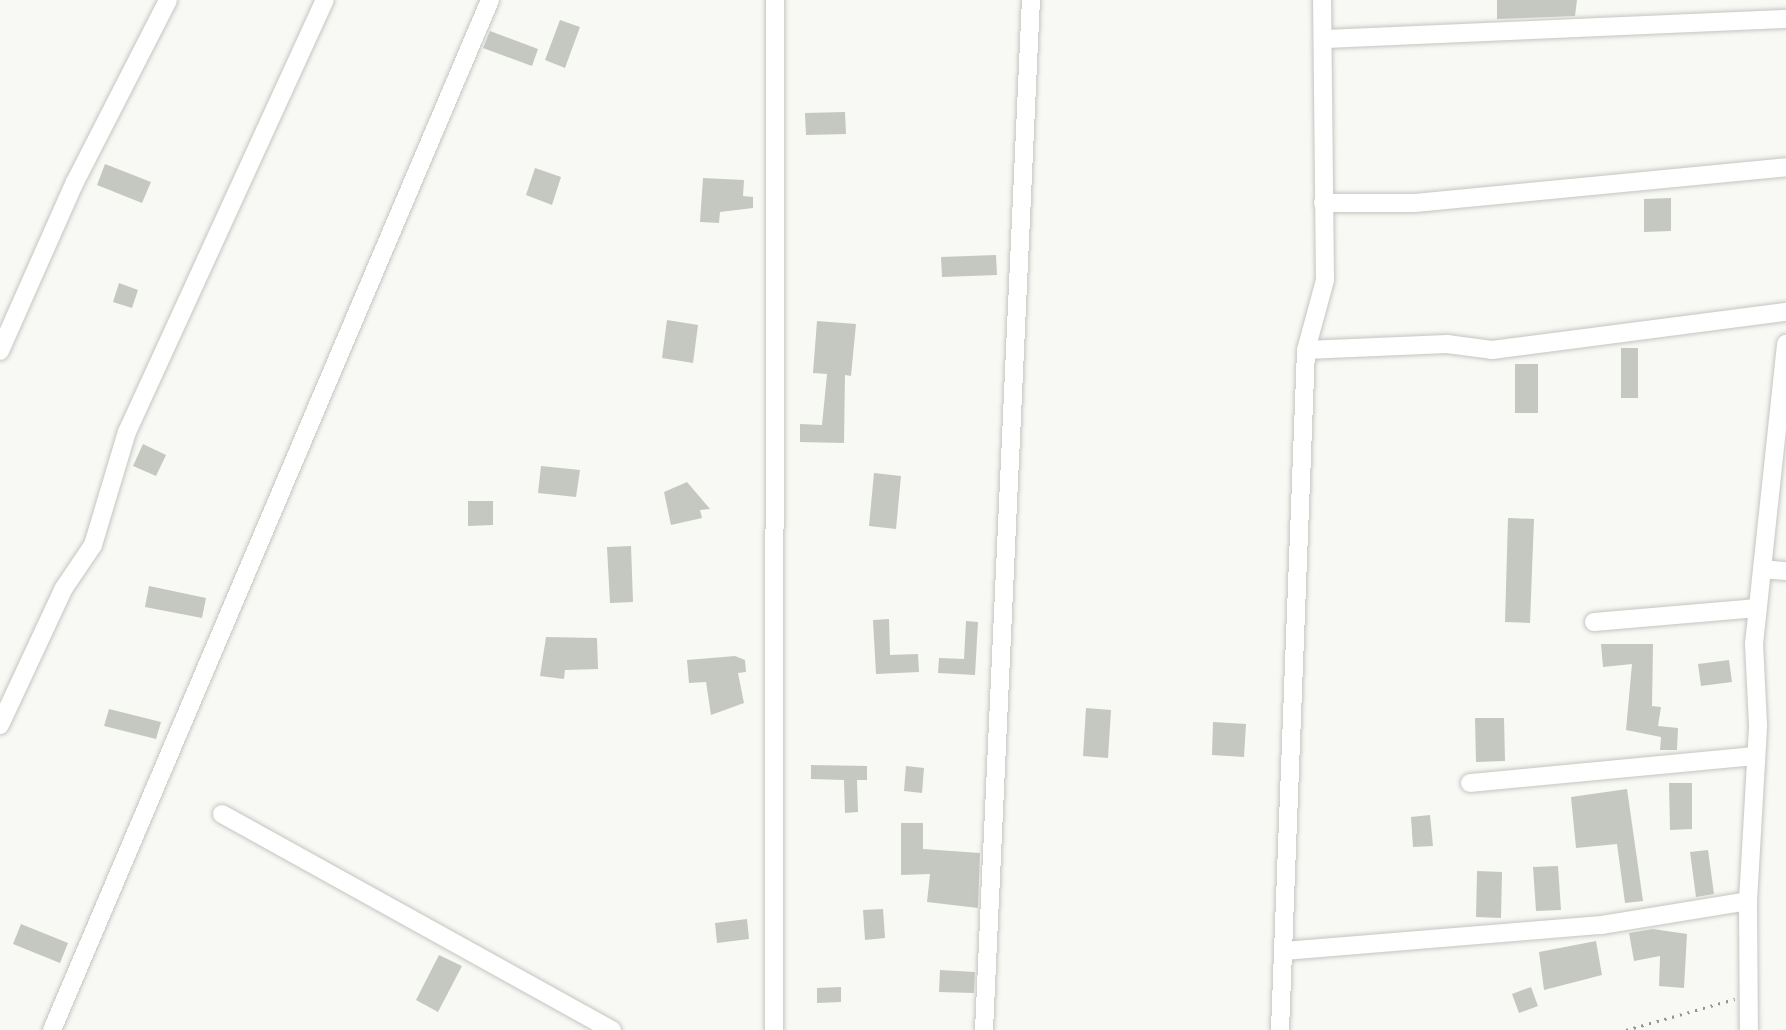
<!DOCTYPE html>
<style>
body{margin:0}
#map{position:relative;width:1786px;height:1030px;overflow:hidden;background:#f8f9f4;font-family:"Open Sans",sans-serif}
div>[style]{position:absolute}
[style*='--x']{left:calc(var(--x)*1px);top:calc(var(--y)*1px);width:calc(var(--w)*1px);rotate:calc(var(--a)*1deg)}
.building>*{inset:0;background:#c5c7c1}
.path>*{height:3px;margin-top:-1.5px;transform-origin:0;background:repeating-linear-gradient(90deg,#949592 0 2px,transparent 0 8px)}
.roads{filter:drop-shadow(0 0 2px #c4c5c0) drop-shadow(0 0 2px #c4c5c0)}
.minor>*{height:18px;margin:-9px;padding:0 9px;transform-origin:9px;border-radius:9px;background:#fff}
span{translate:-50% -50%;white-space:nowrap;text-align:center;line-height:1.15;-webkit-text-stroke:7px #fff;paint-order:stroke}
</style>
<div id="map">
<div class="building">
<i style="clip-path:polygon(1497px 0,1577px 0,1575px 16px,1497px 19px)"></i>
<i style="clip-path:polygon(560px 20px,580px 27px,565px 68px,545px 60px)"></i>
<i style="clip-path:polygon(490px 31px,538px 49px,532px 66px,483px 48px)"></i>
<i style="clip-path:polygon(845px 112px,846px 134px,806px 135px,805px 113px)"></i>
<i style="clip-path:polygon(105px 164px,151px 182px,142px 203px,97px 185px)"></i>
<i style="clip-path:polygon(535px 168px,561px 177px,552px 205px,526px 195px)"></i>
<i style="clip-path:polygon(703px 178px,744px 180px,743px 196px,753px 197px,753px 208px,720px 212px,719px 223px,700px 222px)"></i>
<i style="clip-path:polygon(1671px 198px,1671px 231px,1644px 232px,1644px 199px)"></i>
<i style="clip-path:polygon(996px 255px,997px 275px,942px 277px,941px 257px)"></i>
<i style="clip-path:polygon(119px 283px,138px 290px,132px 308px,113px 302px)"></i>
<i style="clip-path:polygon(667px 320px,698px 325px,693px 363px,662px 358px)"></i>
<i style="clip-path:polygon(817px 321px,856px 324px,851px 376px,845px 375px,844px 443px,800px 442px,800px 424px,822px 425px,827px 374px,813px 373px)"></i>
<i style="clip-path:polygon(1621px 348px,1638px 348px,1638px 398px,1621px 398px)"></i>
<i style="clip-path:polygon(1515px 364px,1538px 364px,1538px 413px,1515px 413px)"></i>
<i style="clip-path:polygon(143px 444px,166px 455px,156px 476px,133px 466px)"></i>
<i style="clip-path:polygon(541px 466px,580px 470px,576px 497px,538px 493px)"></i>
<i style="clip-path:polygon(874px 473px,901px 476px,896px 529px,869px 526px)"></i>
<i style="clip-path:polygon(687px 482px,710px 509px,700px 510px,702px 518px,671px 525px,664px 492px)"></i>
<i style="clip-path:polygon(468px 501px,493px 501px,493px 525px,468px 526px)"></i>
<i style="clip-path:polygon(1508px 518px,1534px 519px,1530px 623px,1505px 622px)"></i>
<i style="clip-path:polygon(631px 546px,633px 602px,610px 603px,607px 547px)"></i>
<i style="clip-path:polygon(149px 586px,206px 598px,202px 618px,145px 607px)"></i>
<i style="clip-path:polygon(889px 619px,890px 655px,918px 654px,919px 672px,876px 674px,873px 620px)"></i>
<i style="clip-path:polygon(966px 621px,978px 622px,975px 675px,938px 673px,939px 658px,964px 659px)"></i>
<i style="clip-path:polygon(546px 637px,597px 638px,598px 669px,565px 670px,564px 679px,540px 676px)"></i>
<i style="clip-path:polygon(1601px 644px,1653px 644px,1652px 706px,1661px 707px,1658px 726px,1678px 728px,1677px 750px,1660px 750px,1661px 737px,1626px 730px,1632px 664px,1603px 667px)"></i>
<i style="clip-path:polygon(735px 656px,745px 660px,746px 672px,738px 673px,744px 703px,711px 715px,706px 682px,689px 683px,687px 660px)"></i>
<i style="clip-path:polygon(1729px 660px,1732px 682px,1701px 686px,1698px 664px)"></i>
<i style="clip-path:polygon(1086px 708px,1111px 710px,1108px 758px,1083px 756px)"></i>
<i style="clip-path:polygon(109px 709px,161px 722px,156px 739px,104px 726px)"></i>
<i style="clip-path:polygon(1475px 718px,1504px 718px,1505px 761px,1476px 762px)"></i>
<i style="clip-path:polygon(1213px 722px,1246px 724px,1244px 757px,1212px 755px)"></i>
<i style="clip-path:polygon(811px 765px,867px 766px,867px 780px,857px 780px,858px 812px,845px 813px,844px 780px,811px 779px)"></i>
<i style="clip-path:polygon(906px 766px,924px 768px,922px 793px,904px 791px)"></i>
<i style="clip-path:polygon(1669px 783px,1692px 783px,1692px 829px,1670px 830px)"></i>
<i style="clip-path:polygon(1627px 789px,1643px 901px,1625px 903px,1617px 844px,1576px 848px,1571px 797px)"></i>
<i style="clip-path:polygon(1430px 815px,1433px 846px,1413px 847px,1411px 817px)"></i>
<i style="clip-path:polygon(901px 823px,923px 823px,923px 849px,980px 853px,978px 908px,927px 902px,930px 874px,901px 875px)"></i>
<i style="clip-path:polygon(1708px 850px,1714px 894px,1696px 897px,1690px 852px)"></i>
<i style="clip-path:polygon(1558px 866px,1561px 910px,1536px 911px,1533px 867px)"></i>
<i style="clip-path:polygon(1477px 871px,1502px 872px,1501px 918px,1476px 917px)"></i>
<i style="clip-path:polygon(883px 909px,885px 938px,865px 940px,863px 910px)"></i>
<i style="clip-path:polygon(747px 919px,749px 939px,717px 943px,715px 923px)"></i>
<i style="clip-path:polygon(21px 924px,68px 943px,60px 963px,13px 944px)"></i>
<i style="clip-path:polygon(1653px 929px,1687px 934px,1684px 988px,1659px 986px,1660px 956px,1634px 961px,1629px 933px)"></i>
<i style="clip-path:polygon(1596px 941px,1602px 975px,1544px 990px,1539px 952px)"></i>
<i style="clip-path:polygon(439px 955px,462px 966px,438px 1012px,416px 1000px)"></i>
<i style="clip-path:polygon(940px 970px,975px 972px,974px 993px,939px 992px)"></i>
<i style="clip-path:polygon(841px 987px,841px 1002px,817px 1003px,817px 988px)"></i>
<i style="clip-path:polygon(1531px 987px,1538px 1006px,1519px 1013px,1512px 994px)"></i>
</div>
<div class="path">
<i style="--x:1626;--y:1030;--w:113;--a:-15.9"></i>
</div>
<div class="roads">
<div class="minor">
<i style="--x:1323;--y:39;--w:463;--a:-2.5"></i>
<i style="--x:1323;--y:203;--w:92;--a:0"></i>
<i style="--x:1415;--y:203;--w:373;--a:-5.5"></i>
<i style="--x:1306;--y:350;--w:141;--a:-2.4"></i>
<i style="--x:1447;--y:344;--w:45;--a:7.6"></i>
<i style="--x:1492;--y:350;--w:296;--a:-7.4"></i>
<i style="--x:0;--y:351;--w:185;--a:-66.1"></i>
<i style="--x:75;--y:182;--w:204;--a:-62.9"></i>
<i style="--x:1762;--y:569;--w:24;--a:5"></i>
<i style="--x:1594;--y:622;--w:164;--a:-4.9"></i>
<i style="--x:0;--y:725;--w:151;--a:-65"></i>
<i style="--x:64;--y:588;--w:52;--a:-56"></i>
<i style="--x:93;--y:545;--w:118;--a:-73.3"></i>
<i style="--x:127;--y:432;--w:475;--a:-65.4"></i>
<i style="--x:1470;--y:783;--w:285;--a:-5.4"></i>
<i style="--x:222;--y:814;--w:446;--a:29"></i>
<i style="--x:1748;--y:901;--w:176;--a:-86.7"></i>
<i style="--x:1758;--y:725;--w:81;--a:-92.8"></i>
<i style="--x:1754;--y:644;--w:302;--a:-83.9"></i>
<i style="--x:1284;--y:951;--w:319;--a:-4.7"></i>
<i style="--x:1602;--y:925;--w:148;--a:-9.3"></i>
<i style="--x:1748;--y:901;--w:129;--a:89.6"></i>
<i style="--x:52;--y:1030;--w:1119;--a:-66.96"></i>
<i style="--x:774;--y:1030;--w:1030;--a:-89.94"></i>
<i style="--x:984;--y:1030;--w:1031;--a:-87.39"></i>
<i style="--x:1280;--y:1030;--w:680;--a:-87.81"></i>
<i style="--x:1306;--y:350;--w:73;--a:-74.8"></i>
<i style="--x:1325;--y:280;--w:280;--a:-90.6"></i>
</div>
</div>
</div>
